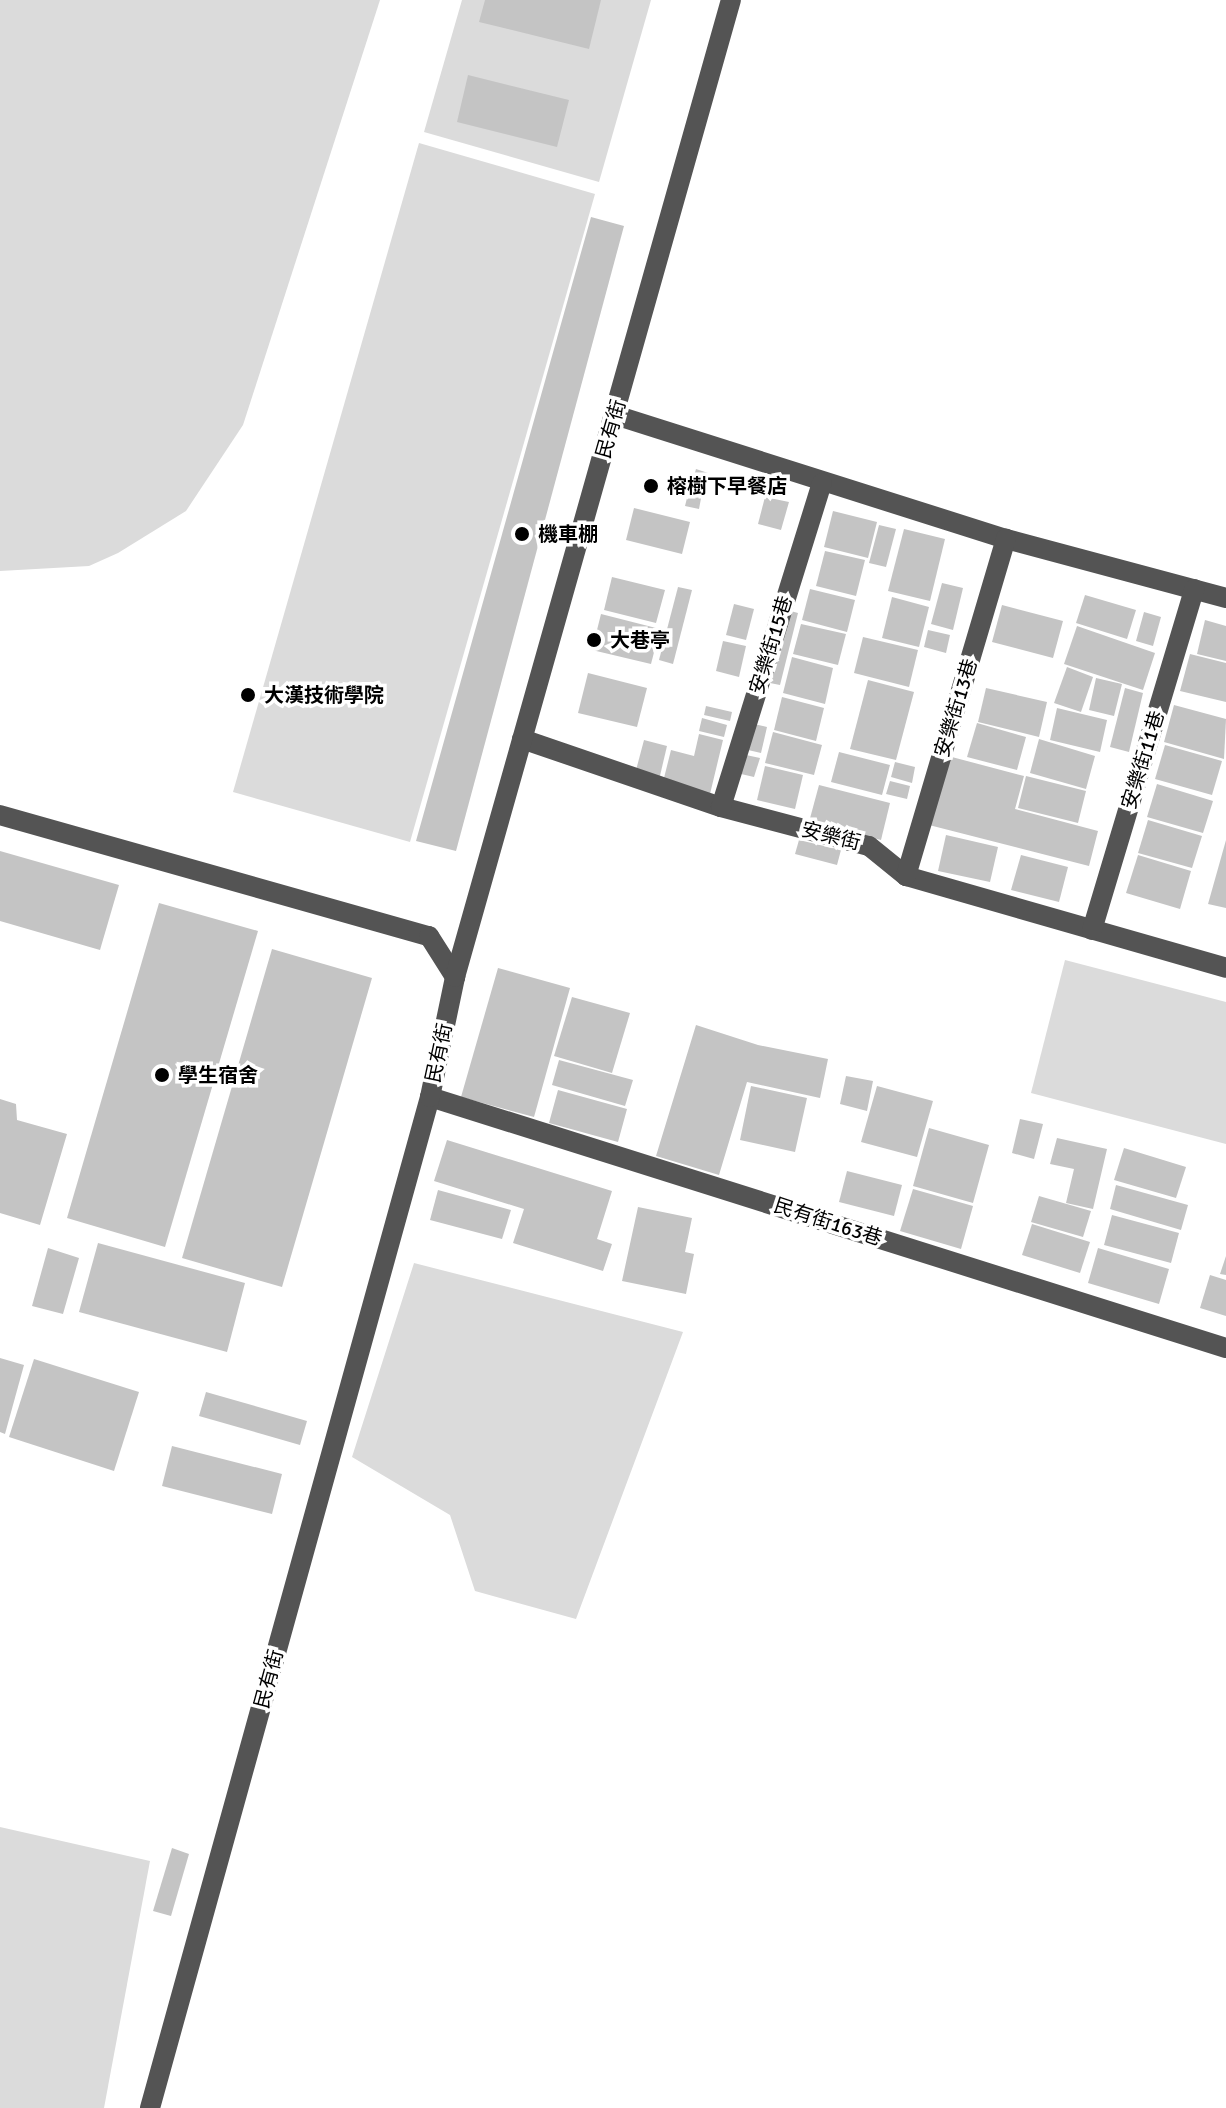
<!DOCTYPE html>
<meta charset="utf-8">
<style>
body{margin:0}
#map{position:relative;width:1226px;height:2108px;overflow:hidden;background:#fff;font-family:Signika,"Noto Sans TC",sans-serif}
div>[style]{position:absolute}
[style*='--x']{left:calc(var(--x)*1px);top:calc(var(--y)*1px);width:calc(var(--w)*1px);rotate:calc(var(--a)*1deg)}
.green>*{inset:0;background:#dbdbdb}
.building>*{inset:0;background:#c4c4c4}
.minor>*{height:20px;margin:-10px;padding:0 10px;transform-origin:10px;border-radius:10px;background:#545454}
.dots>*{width:22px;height:22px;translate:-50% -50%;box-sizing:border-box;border:4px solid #fff;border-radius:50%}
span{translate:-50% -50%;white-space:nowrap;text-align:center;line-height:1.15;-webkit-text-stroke:7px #fff;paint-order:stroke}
.street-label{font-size:20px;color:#000}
.poi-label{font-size:20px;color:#000;font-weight:700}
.left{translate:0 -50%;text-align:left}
</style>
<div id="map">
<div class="green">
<i style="clip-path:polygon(0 0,380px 0,243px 425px,186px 511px,118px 553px,89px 566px,0 571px)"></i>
<i style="clip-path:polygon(462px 0,651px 0,599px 182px,424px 132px)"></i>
<i style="clip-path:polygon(419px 143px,595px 194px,410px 842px,233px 792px)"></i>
<i style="clip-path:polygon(1065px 960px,1226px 1002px,1226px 1144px,1031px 1093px)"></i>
<i style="clip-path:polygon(414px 1263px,683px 1332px,576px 1619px,475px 1591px,450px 1515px,352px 1457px)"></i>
<i style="clip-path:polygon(0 1827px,150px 1861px,104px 2108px,0 2108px)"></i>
</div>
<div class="building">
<i style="clip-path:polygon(485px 0,601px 0,589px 49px,479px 22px)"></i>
<i style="clip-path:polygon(468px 75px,569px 100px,557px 147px,457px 122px)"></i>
<i style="clip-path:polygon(591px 217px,624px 226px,456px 851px,416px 841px)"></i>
<i style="clip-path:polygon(696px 469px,708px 473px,704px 489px,691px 486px)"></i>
<i style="clip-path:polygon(689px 490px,702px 493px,699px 509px,685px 506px)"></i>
<i style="clip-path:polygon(765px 497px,789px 502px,781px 530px,758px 524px)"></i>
<i style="clip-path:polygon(634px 508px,690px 522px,682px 554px,626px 540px)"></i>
<i style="clip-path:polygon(833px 511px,877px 522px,868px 558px,824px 547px)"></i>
<i style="clip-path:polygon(879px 525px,896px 529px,886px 567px,869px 563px)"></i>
<i style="clip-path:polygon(904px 529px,945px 539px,930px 601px,888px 591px)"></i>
<i style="clip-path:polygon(825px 551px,865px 560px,856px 596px,816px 586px)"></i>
<i style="clip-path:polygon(612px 577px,665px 590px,656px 623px,604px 610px)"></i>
<i style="clip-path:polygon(942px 583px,963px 588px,953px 630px,931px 624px)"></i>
<i style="clip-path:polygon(678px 587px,692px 590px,673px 664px,659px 660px)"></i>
<i style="clip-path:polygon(810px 589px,855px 600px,847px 632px,802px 620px)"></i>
<i style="clip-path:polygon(1085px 595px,1136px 610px,1127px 639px,1076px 623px)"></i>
<i style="clip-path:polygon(892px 597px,929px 607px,919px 647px,882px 638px)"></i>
<i style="clip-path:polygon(734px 604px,754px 609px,746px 640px,726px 635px)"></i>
<i style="clip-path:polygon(1002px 605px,1063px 621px,1053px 658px,992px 642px)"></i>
<i style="clip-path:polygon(783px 609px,798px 613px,780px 685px,765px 682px)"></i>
<i style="clip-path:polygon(1144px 612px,1161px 617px,1153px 646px,1136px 641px)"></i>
<i style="clip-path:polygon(601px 614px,660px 629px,651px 664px,592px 650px)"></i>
<i style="clip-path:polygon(1205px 620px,1226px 626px,1226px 661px,1197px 654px)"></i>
<i style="clip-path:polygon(801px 624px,846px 634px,838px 665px,793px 654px)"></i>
<i style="clip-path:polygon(1077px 626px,1155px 653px,1143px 690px,1064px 664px)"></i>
<i style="clip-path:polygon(928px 630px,950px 635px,946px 653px,924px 647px)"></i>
<i style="clip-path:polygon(863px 637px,918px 650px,909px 687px,854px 673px)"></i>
<i style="clip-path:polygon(723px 641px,746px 646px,739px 677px,716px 671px)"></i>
<i style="clip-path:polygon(1190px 654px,1226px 663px,1226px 702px,1180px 691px)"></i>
<i style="clip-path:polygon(792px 657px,833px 668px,825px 704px,783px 693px)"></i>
<i style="clip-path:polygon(1067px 667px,1093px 677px,1081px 712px,1054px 703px)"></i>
<i style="clip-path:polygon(588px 673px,647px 688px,637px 727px,578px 713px)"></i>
<i style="clip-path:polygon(1096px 678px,1122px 684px,1114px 716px,1089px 710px)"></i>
<i style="clip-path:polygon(868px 680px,914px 692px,896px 760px,850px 749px)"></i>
<i style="clip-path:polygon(986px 688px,1047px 702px,1039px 737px,978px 722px)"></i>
<i style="clip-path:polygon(1125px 688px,1143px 693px,1129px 752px,1110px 747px)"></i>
<i style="clip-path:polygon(782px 697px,824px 708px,816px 741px,774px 730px)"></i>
<i style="clip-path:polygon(1174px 705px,1226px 719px,1224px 759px,1164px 742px)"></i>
<i style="clip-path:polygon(706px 706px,732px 712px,730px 721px,704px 715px)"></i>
<i style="clip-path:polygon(1057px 708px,1107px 720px,1100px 752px,1050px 740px)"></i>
<i style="clip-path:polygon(702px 718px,727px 725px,724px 737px,699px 731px)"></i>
<i style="clip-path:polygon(977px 723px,1026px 737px,1017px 770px,967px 757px)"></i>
<i style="clip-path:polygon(754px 724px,767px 727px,761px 753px,748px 750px)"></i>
<i style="clip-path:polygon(773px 732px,822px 745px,814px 775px,765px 763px)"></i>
<i style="clip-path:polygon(699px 734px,723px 740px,710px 794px,663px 782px,671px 750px,694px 756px)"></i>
<i style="clip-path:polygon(1039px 739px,1095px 756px,1086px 789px,1030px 773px)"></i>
<i style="clip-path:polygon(644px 740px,667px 746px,659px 780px,635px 774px)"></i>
<i style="clip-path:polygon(1165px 745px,1222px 761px,1212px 795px,1155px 779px)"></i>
<i style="clip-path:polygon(839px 752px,890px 765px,882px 795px,831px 782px)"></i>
<i style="clip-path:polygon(746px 755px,760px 758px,754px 777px,741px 774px)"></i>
<i style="clip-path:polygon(948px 756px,1024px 776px,1015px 809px,1098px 831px,1089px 866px,929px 825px)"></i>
<i style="clip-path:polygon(895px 762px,915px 767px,912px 783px,891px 777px)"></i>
<i style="clip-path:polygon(765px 766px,803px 775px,795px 809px,757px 800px)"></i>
<i style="clip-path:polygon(1026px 776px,1086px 791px,1078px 823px,1018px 808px)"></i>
<i style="clip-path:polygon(890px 781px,910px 786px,907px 799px,886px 794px)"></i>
<i style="clip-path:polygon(1157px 784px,1213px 801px,1203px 833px,1147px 817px)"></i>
<i style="clip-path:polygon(819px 785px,890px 803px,881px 840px,809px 822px)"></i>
<i style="clip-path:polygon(1148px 820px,1202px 836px,1192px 868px,1138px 853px)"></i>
<i style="clip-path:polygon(946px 835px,998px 847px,990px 882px,938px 871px)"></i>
<i style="clip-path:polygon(799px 840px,841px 850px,837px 865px,795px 854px)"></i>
<i style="clip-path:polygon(1226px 840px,1226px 908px,1208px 904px)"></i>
<i style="clip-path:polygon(0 851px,119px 885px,100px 950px,0 921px)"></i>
<i style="clip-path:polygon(1021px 855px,1068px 867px,1059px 902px,1011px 890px)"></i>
<i style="clip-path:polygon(1138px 855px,1191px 871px,1180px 909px,1126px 893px)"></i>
<i style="clip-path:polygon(159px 903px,258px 931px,165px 1247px,67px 1218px)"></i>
<i style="clip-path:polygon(272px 949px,372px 978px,282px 1287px,182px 1258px)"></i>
<i style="clip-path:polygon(498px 968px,570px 988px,534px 1117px,461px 1097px)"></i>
<i style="clip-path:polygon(572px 997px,630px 1013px,612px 1073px,554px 1056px)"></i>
<i style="clip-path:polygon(696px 1025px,758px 1045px,828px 1059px,820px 1098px,747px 1082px,719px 1175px,656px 1156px)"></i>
<i style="clip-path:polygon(559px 1060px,633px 1080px,625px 1106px,552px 1085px)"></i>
<i style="clip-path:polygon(846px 1076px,873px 1081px,867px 1111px,840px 1104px)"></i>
<i style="clip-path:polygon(751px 1086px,807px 1098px,795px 1152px,740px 1140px)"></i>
<i style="clip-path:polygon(877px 1086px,933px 1101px,917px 1157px,861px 1142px)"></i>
<i style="clip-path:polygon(558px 1090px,627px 1109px,618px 1142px,549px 1123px)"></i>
<i style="clip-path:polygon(0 1099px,16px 1104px,17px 1120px,67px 1134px,40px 1225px,0 1213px)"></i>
<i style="clip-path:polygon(1020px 1119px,1043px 1124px,1034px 1159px,1012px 1153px)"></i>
<i style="clip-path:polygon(929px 1128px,989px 1145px,973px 1203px,913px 1186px)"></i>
<i style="clip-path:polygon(1057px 1138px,1107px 1149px,1093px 1209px,1066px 1203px,1074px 1169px,1050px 1164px)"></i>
<i style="clip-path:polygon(447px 1140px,612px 1191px,597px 1239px,612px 1244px,603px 1271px,513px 1243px,524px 1209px,434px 1181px)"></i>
<i style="clip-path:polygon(1124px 1148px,1186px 1167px,1176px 1198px,1114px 1180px)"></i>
<i style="clip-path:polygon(847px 1171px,902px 1185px,894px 1216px,839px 1202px)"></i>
<i style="clip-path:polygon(1116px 1185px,1188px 1205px,1181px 1230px,1110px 1209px)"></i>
<i style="clip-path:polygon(913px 1189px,973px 1206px,961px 1249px,900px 1231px)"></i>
<i style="clip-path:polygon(438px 1190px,511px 1210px,502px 1239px,430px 1220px)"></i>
<i style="clip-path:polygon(1039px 1196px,1091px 1211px,1083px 1237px,1031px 1222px)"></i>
<i style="clip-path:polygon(638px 1207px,692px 1218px,685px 1252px,694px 1254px,686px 1294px,622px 1281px)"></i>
<i style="clip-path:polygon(1112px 1215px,1179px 1233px,1171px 1263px,1104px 1245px)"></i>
<i style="clip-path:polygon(1032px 1224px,1090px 1242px,1080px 1273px,1022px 1255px)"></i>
<i style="clip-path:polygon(98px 1243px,245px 1283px,227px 1352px,79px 1312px)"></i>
<i style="clip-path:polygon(48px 1248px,79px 1258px,63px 1314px,32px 1306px)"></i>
<i style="clip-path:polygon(1098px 1248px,1169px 1269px,1159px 1304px,1088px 1283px)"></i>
<i style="clip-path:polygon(1226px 1256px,1226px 1275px,1220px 1274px)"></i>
<i style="clip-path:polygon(1210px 1275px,1226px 1280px,1226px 1316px,1200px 1308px)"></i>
<i style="clip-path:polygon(0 1358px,24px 1365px,5px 1434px,0 1432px)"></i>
<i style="clip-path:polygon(34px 1359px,139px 1392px,114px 1471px,9px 1437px)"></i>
<i style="clip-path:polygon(206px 1392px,307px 1421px,300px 1445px,199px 1416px)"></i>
<i style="clip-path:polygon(172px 1446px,282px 1474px,272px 1514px,162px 1486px)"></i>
<i style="clip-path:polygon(172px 1848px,189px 1854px,171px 1916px,153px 1911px)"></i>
</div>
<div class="minor">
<i style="--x:615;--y:415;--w:410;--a:17.6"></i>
<i style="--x:1006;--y:539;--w:228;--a:15"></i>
<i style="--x:522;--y:739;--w:210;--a:18.9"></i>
<i style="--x:721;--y:807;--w:153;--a:14.8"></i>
<i style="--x:869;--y:846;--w:48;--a:39"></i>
<i style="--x:906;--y:876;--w:333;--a:16"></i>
<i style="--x:721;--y:807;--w:339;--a:-72.7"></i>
<i style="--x:0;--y:815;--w:446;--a:15.8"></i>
<i style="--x:429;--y:936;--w:49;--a:57.6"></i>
<i style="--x:906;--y:876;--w:352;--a:-73.5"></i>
<i style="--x:1092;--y:930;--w:356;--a:-73.3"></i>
<i style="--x:430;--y:1097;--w:835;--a:17.5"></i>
<i style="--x:150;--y:2108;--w:1049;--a:-74.52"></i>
<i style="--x:430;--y:1097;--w:123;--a:-78.2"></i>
<i style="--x:455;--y:977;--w:1015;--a:-74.23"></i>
</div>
<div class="dots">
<i style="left:651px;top:486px;background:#000"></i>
<i style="left:522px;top:534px;background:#000"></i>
<i style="left:594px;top:640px;background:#000"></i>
<i style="left:248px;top:695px;background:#000"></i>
<i style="left:162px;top:1075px;background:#000"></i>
</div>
<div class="street-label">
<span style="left:611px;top:429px;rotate:-74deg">民有街</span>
<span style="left:771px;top:645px;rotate:-73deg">安樂街15巷</span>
<span style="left:956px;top:708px;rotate:-73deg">安樂街13巷</span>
<span style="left:1143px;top:760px;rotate:-73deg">安樂街11巷</span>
<span style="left:831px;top:836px;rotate:14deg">安樂街</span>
<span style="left:439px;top:1053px;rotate:-78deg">民有街</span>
<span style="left:828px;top:1222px;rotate:18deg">民有街163巷</span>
<span style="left:269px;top:1679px;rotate:-75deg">民有街</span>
</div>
<div class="poi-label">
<span class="left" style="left:667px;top:486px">榕樹下早餐店</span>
<span class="left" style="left:538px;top:534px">機車棚</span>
<span class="left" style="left:610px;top:640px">大巷亭</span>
<span class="left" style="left:264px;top:695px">大漢技術學院</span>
<span class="left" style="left:178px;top:1075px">學生宿舍</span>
</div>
</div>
